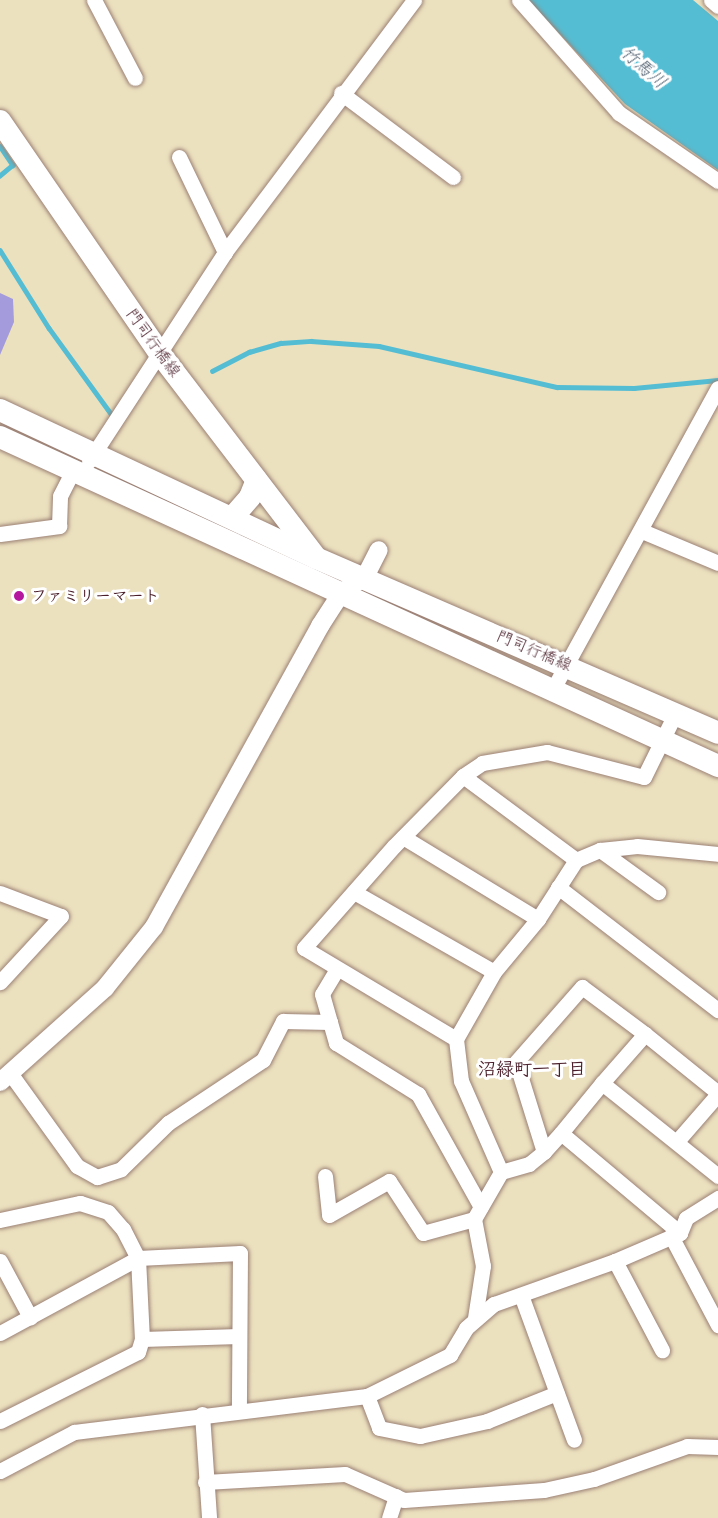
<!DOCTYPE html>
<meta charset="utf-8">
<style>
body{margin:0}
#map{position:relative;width:718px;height:1518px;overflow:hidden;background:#ece1bf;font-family:Pangolin,"Klee One",sans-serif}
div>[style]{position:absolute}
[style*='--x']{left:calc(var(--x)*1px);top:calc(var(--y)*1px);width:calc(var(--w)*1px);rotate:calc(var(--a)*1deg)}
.water>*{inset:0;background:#55bdd3}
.stream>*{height:4.5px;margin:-2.25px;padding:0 2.25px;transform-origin:2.25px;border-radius:2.25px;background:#55bdd3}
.building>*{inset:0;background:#a49bdd}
.roads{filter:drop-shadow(0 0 2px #9b8075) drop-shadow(0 0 2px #9b8075)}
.minor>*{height:15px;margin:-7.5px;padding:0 7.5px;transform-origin:7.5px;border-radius:7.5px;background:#fff}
.tertiary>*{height:18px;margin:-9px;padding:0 9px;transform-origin:9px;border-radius:9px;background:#fff}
.primary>*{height:22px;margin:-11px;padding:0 11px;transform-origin:11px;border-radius:11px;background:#fff}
.dots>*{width:16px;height:16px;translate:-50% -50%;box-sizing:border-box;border:3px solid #fff;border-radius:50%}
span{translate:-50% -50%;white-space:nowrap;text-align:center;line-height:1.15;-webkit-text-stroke:6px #fff;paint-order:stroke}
.street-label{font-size:16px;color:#4a1f2b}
.poi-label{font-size:16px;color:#4a1f2b;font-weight:700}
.left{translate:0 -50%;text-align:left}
.water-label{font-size:18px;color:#4e5e6e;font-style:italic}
.neighbourhood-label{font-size:18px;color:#4a1f2b;font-weight:700}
</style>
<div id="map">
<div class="water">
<i style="clip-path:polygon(528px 0,693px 0,718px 21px,718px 170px,625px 104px)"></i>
</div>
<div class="stream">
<i style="--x:0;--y:146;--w:23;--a:56"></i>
<i style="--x:13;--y:165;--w:17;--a:140"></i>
<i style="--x:0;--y:250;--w:92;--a:57.9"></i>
<i style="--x:49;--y:328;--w:107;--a:54.1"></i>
<i style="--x:212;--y:371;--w:42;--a:-27.2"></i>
<i style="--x:249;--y:352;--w:33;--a:-16"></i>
<i style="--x:281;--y:343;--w:30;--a:-4"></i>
<i style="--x:311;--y:341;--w:68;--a:4.2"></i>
<i style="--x:379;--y:346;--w:183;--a:13"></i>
<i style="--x:557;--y:387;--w:77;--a:0.7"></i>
<i style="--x:634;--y:388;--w:84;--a:-5.4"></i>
</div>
<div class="building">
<i style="clip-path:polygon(0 293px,13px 299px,14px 322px,0 355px)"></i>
</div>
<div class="roads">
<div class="minor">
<i style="--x:94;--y:0;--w:88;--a:62.3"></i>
<i style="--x:519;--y:0;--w:151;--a:48.5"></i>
<i style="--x:619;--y:113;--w:120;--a:34.5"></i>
<i style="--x:711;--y:0;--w:9;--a:41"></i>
<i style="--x:341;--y:93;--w:140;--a:36.9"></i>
<i style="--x:179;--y:157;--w:106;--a:64.2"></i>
<i style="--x:89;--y:461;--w:249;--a:-56.9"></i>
<i style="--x:225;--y:252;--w:315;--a:-53.1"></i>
<i style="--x:642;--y:531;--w:82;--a:22.8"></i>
<i style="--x:0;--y:534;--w:60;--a:-7.7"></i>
<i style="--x:59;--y:526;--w:30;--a:-88"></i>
<i style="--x:60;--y:496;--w:29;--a:-63"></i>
<i style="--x:553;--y:689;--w:343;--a:-61.3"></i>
<i style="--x:463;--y:776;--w:141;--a:36.6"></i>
<i style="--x:403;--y:837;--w:158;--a:31.3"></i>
<i style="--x:600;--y:850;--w:72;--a:35.9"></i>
<i style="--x:558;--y:887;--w:202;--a:37.6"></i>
<i style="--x:354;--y:892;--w:161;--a:29.7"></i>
<i style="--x:0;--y:893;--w:65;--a:20.7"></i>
<i style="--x:61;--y:916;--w:90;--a:132.7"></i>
<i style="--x:330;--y:1022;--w:22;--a:74"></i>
<i style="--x:336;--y:1043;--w:97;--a:31.9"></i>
<i style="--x:418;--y:1094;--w:129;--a:60.9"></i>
<i style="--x:645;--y:1034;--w:94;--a:38.9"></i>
<i style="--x:456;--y:1039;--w:177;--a:-149.1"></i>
<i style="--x:304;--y:948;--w:136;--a:-48.6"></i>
<i style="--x:394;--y:846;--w:98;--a:-45.4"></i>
<i style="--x:463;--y:776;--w:23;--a:-34"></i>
<i style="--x:482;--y:763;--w:66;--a:-9.6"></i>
<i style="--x:547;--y:752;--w:100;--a:14.5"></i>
<i style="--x:644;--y:777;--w:70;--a:-63.8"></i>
<i style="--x:10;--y:1073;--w:115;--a:54.2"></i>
<i style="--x:77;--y:1166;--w:23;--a:29"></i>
<i style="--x:97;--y:1177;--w:25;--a:-18"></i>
<i style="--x:121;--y:1169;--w:66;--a:-44.4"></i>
<i style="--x:168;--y:1123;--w:114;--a:-33.6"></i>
<i style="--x:263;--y:1060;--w:44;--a:-62.9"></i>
<i style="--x:283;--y:1021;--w:47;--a:1.2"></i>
<i style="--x:330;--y:1022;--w:29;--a:-106"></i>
<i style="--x:322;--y:994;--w:29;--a:-59"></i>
<i style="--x:561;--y:1133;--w:65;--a:-50.6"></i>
<i style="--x:678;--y:1140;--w:61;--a:-49"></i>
<i style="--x:501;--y:1172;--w:29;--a:-16"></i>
<i style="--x:529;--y:1164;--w:19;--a:-39"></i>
<i style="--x:325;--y:1176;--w:39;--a:84"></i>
<i style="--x:329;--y:1215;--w:69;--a:-29.5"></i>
<i style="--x:389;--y:1181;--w:62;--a:56.8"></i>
<i style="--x:423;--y:1233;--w:53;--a:-15.4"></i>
<i style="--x:0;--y:1220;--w:82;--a:-12"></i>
<i style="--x:80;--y:1203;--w:29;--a:18"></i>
<i style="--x:108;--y:1212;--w:23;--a:49"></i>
<i style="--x:123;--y:1229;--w:33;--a:63"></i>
<i style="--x:138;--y:1258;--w:81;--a:87.2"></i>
<i style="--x:142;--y:1339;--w:97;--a:-1.8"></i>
<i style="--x:680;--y:1233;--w:155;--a:-140"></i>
<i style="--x:561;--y:1133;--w:25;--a:132"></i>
<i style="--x:544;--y:1152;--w:94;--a:-107.3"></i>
<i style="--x:516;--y:1062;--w:100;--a:-48.7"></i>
<i style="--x:582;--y:987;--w:79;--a:36.7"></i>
<i style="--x:645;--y:1034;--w:65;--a:131.3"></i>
<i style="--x:602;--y:1083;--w:149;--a:38.7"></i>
<i style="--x:671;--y:1236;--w:101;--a:62.2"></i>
<i style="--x:0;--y:1261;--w:64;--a:61.8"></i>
<i style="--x:615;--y:1261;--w:101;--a:62.2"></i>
<i style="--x:521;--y:1295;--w:154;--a:69.9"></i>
<i style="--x:475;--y:1318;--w:53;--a:-81.3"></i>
<i style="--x:483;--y:1266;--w:48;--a:-100.8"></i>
<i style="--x:474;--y:1219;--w:54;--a:-60.1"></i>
<i style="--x:501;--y:1172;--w:99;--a:-113.7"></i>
<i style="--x:461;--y:1081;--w:42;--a:-96.8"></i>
<i style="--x:456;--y:1039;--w:77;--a:-60.4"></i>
<i style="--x:494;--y:972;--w:69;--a:-50.3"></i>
<i style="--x:538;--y:919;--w:70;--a:-57.2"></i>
<i style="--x:576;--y:860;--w:26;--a:-23"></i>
<i style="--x:600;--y:850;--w:37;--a:-6"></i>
<i style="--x:637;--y:846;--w:81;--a:5.6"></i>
<i style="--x:0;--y:1333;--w:157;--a:-28.5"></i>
<i style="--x:138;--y:1258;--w:102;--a:-2.8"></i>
<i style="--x:240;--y:1253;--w:158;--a:90.4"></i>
<i style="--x:367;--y:1396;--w:34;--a:69"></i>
<i style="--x:379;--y:1428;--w:42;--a:11"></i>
<i style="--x:420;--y:1436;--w:69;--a:-12.6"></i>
<i style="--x:487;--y:1421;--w:75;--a:-21.8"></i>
<i style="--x:202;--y:1414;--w:104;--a:86.1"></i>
<i style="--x:0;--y:1421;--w:154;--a:-26.6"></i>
<i style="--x:138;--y:1352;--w:14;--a:-73"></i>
<i style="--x:0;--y:1471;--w:84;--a:-27.8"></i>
<i style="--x:74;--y:1432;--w:295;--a:-7"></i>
<i style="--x:367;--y:1396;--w:93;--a:-26.3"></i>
<i style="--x:450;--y:1355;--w:31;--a:-59"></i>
<i style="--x:466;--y:1328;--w:37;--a:-41"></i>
<i style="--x:494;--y:1304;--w:128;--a:-19.6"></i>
<i style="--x:615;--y:1261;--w:71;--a:-23.3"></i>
<i style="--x:680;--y:1233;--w:16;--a:-68"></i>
<i style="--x:686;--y:1218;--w:38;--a:-32"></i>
<i style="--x:205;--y:1482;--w:140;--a:-3.3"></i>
<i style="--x:345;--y:1474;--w:64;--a:23.8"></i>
<i style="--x:404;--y:1500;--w:140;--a:-4.1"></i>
<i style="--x:544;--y:1490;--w:51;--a:-12.4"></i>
<i style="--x:594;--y:1479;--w:99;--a:-19.5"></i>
<i style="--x:687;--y:1446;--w:31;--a:2"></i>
<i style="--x:389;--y:1518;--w:23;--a:-72"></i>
</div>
<div class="tertiary">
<i style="--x:0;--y:1082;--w:141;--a:-41.8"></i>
<i style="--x:105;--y:988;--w:78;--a:-51.2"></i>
<i style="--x:154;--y:927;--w:344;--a:-61.1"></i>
<i style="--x:320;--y:626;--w:40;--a:-57.1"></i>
<i style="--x:342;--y:592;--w:27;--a:-33"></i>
<i style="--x:365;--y:577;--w:30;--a:-63"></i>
</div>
<div class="primary">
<i style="--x:0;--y:121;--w:284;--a:55.5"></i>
<i style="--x:161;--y:355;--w:252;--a:52.6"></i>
<i style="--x:0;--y:410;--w:349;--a:25.1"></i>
<i style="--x:316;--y:558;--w:438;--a:23.5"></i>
<i style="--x:0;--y:437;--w:790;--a:24.62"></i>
<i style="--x:232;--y:518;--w:28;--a:-49"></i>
<i style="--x:250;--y:497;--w:18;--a:-68"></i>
</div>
</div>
<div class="dots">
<i style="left:19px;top:596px;background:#b5179e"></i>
</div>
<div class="street-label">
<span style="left:153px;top:343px;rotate:54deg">門司行橋線</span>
<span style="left:534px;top:651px;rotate:23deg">門司行橋線</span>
</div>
<div class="poi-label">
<span class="left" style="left:31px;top:596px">ファミリーマート</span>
</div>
<div class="water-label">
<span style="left:643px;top:68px;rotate:41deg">竹馬川</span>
</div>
<div class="neighbourhood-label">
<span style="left:532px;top:1070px">沼緑町一丁目</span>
</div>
</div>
